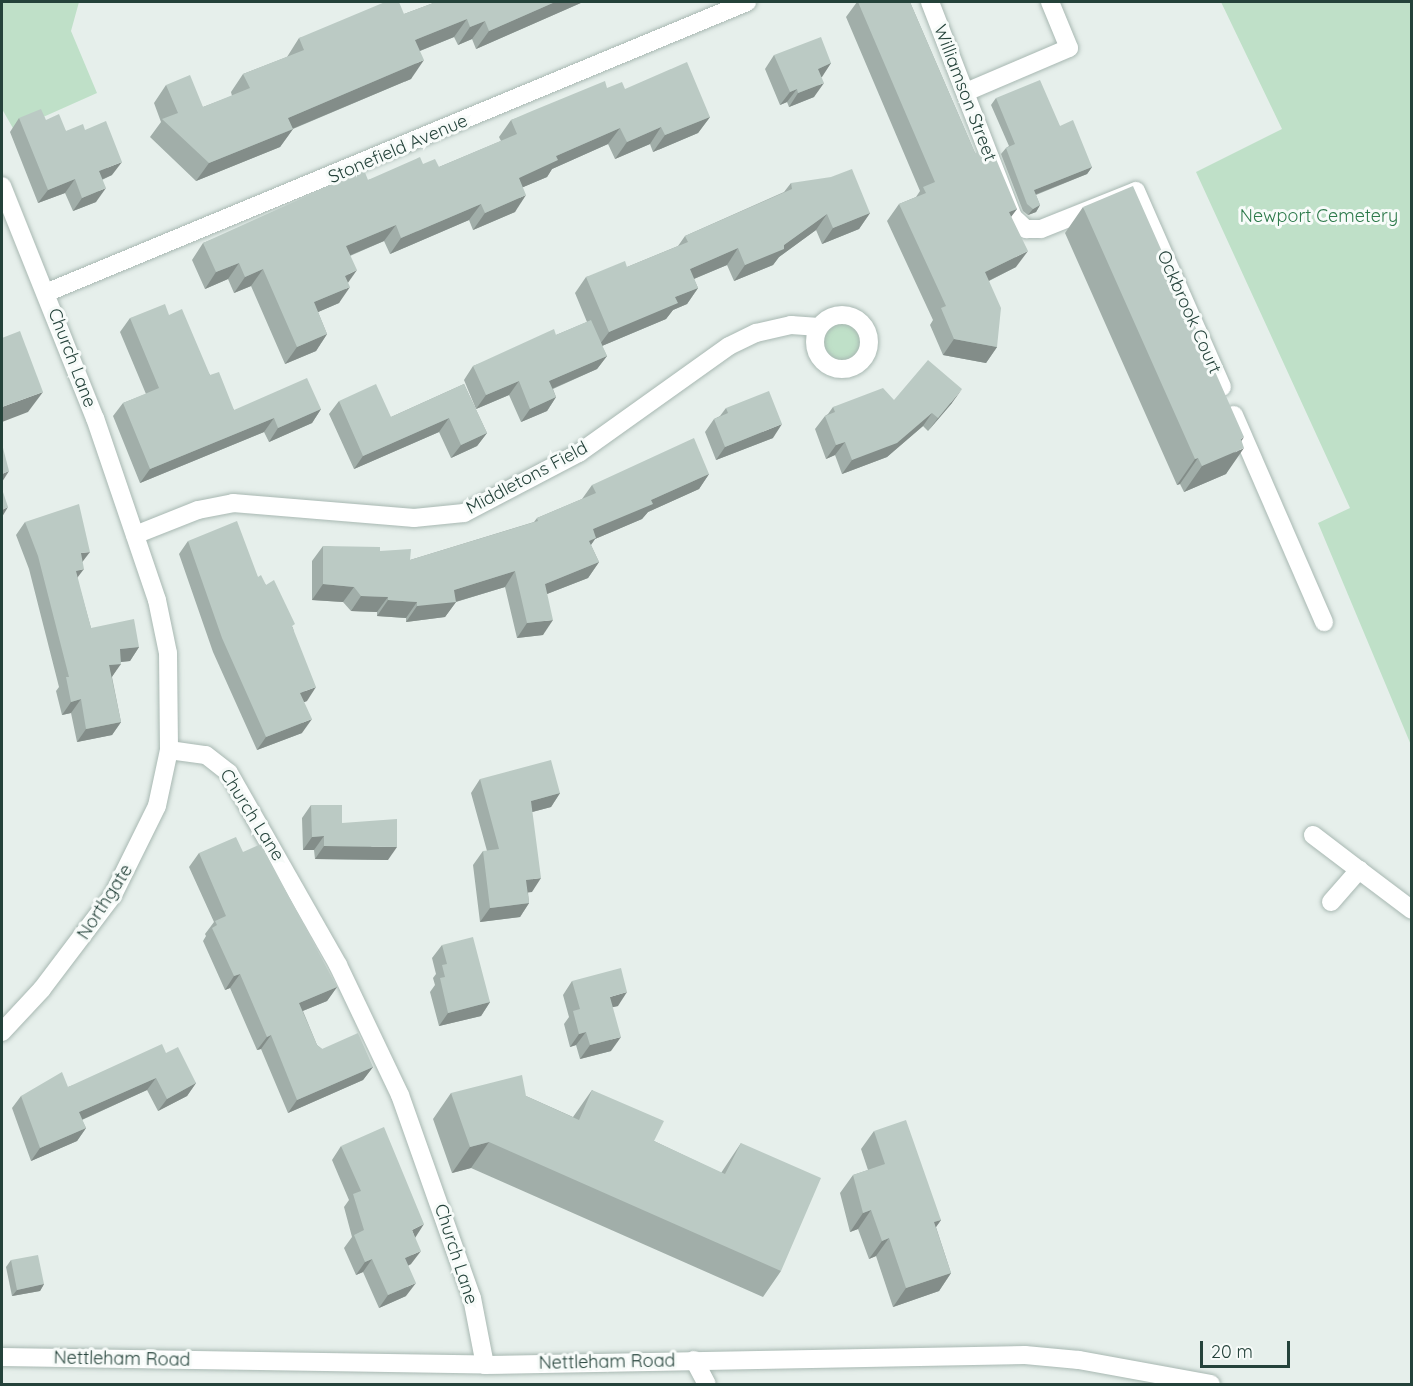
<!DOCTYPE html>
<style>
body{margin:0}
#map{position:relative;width:1413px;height:1386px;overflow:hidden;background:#e6efeb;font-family:Quicksand,sans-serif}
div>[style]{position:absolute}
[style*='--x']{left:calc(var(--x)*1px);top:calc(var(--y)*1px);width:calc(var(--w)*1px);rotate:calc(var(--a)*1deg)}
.green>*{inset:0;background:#bfe0c8}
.round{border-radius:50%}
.roads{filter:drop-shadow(0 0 2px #a8b8b2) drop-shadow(0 0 2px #a8b8b2)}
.minor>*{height:18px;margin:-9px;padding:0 9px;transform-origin:9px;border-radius:9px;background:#fff}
.minor>.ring{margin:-9px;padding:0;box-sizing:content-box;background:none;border:18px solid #fff;border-radius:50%}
.tertiary>*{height:18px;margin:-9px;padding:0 9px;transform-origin:9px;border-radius:9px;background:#fff}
.wall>*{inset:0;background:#a1aea9}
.shaded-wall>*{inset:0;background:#838d89}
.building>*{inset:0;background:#bbcac4}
span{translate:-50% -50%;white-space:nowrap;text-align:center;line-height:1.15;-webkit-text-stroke:6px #f7fbf9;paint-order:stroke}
.street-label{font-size:18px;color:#24423a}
.park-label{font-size:18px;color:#2d7a4b}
.frame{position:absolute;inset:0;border:3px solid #24423a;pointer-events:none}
.scale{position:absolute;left:1200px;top:1341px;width:90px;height:27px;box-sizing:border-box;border:3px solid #24423a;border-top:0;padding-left:8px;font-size:18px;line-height:21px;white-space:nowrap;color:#24423a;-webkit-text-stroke:4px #f7fbf9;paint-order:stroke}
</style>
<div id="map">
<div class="green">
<i style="clip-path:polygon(2px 2px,79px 2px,71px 31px,97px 93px,14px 130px,2px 109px)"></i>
<i style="clip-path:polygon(1221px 2px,1411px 2px,1411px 745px,1318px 523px,1350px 508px,1196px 172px,1282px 129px)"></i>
<i class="round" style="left:823px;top:323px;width:38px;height:38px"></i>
</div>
<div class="roads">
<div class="minor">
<i style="--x:930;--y:2;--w:230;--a:68.9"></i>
<i style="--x:1013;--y:217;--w:18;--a:43"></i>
<i style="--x:1026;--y:229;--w:15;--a:0"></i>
<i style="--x:1041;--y:229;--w:102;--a:-21.8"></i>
<i style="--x:1136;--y:191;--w:214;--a:66.3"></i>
<i style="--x:966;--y:92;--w:112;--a:-23.1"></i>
<i style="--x:1069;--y:48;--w:50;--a:-112.4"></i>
<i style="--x:48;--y:292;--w:757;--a:-22.53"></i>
<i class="ring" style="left:815px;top:315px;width:36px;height:36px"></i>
<i style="--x:1234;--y:415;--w:226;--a:66.5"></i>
<i style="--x:135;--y:535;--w:68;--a:-21.6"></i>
<i style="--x:198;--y:510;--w:36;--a:-11"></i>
<i style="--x:233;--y:503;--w:182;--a:4.7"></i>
<i style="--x:414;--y:518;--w:50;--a:-5.7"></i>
<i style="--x:464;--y:513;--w:130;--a:-27.6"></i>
<i style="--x:579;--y:453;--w:184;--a:-35.5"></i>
<i style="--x:729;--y:346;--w:30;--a:-26"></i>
<i style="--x:756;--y:333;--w:36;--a:-13"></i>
<i style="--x:791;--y:325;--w:28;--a:4"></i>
<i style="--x:169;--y:750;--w:37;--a:8"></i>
<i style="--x:206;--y:755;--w:29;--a:38"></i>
<i style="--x:229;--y:773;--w:221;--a:60.4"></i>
<i style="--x:338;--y:965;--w:144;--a:64.5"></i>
<i style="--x:400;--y:1095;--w:215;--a:70.5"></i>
<i style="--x:472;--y:1298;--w:68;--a:79"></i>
<i style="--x:1313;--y:835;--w:58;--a:37.3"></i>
<i style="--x:1331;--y:902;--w:43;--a:-48.8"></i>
<i style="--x:1359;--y:870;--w:66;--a:37"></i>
<i style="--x:694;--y:1360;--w:27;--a:62"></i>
</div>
<div class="tertiary">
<i style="--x:2;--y:186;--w:250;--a:68.2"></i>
<i style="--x:95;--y:418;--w:192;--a:71.2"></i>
<i style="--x:157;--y:600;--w:54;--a:78.3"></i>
<i style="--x:168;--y:653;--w:97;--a:89.4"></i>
<i style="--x:169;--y:750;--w:57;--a:102.1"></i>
<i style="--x:157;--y:806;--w:99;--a:116.3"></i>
<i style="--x:113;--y:895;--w:118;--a:127.1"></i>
<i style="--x:42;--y:989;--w:59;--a:132.9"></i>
<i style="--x:2;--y:1357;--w:483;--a:0.9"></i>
<i style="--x:485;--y:1365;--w:540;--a:-1.06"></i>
<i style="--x:1025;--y:1355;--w:54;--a:5.3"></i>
<i style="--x:1079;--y:1360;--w:134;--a:10.3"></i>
</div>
</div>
<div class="wall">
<i style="clip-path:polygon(436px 2px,583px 2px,476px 49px,472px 39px,458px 45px,454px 37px,420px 51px,411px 79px,293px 129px,280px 147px,196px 181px,150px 137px,161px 122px,154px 103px,166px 85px,203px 107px,232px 96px,231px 92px,243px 74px,287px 57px,299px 38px,404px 14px)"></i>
<i style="clip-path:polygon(857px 2px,910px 2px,975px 153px,1017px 209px,1011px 216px,1016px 267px,989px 281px,997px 347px,986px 363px,943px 355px,930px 325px,933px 320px,887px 221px,899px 204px,916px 197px,920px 191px,846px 17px)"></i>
<i style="clip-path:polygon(774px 55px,831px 63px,821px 77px,814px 97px,789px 107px,787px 102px,780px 105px,765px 69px)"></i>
<i style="clip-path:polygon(607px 88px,625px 89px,710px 117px,698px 133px,653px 152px,650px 144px,615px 159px,608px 144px,552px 169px,547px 177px,523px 187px,515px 212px,473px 230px,469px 220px,390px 254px,384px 241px,350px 256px,348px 283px,339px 303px,318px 312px,327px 334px,316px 351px,285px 364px,251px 286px,234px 293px,228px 279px,205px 289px,192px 260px,203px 243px,368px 180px,423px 164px,439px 167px,501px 141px,499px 137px,511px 120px)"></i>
<i style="clip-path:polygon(996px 98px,1060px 126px,1092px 167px,1087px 174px,1036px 195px,1040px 205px,1036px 212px,1028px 215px,1023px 211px,1001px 154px,1006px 148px,1009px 146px,991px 105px)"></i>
<i style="clip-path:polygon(19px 118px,46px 120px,66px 131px,85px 130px,112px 175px,102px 180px,96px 202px,73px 211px,65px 193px,38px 203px,10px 132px)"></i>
<i style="clip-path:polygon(791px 183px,870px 213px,859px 229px,822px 244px,816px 230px,779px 257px,773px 265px,734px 281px,727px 265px,694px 279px,698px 288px,687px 304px,673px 310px,666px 319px,602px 346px,607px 356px,597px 369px,553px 389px,556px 397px,547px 411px,521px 422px,509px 395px,476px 409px,464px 380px,473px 366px,556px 335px,587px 322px,575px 293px,586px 277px,627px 267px,678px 246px,685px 236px,784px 192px)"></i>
<i style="clip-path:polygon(1083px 207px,1241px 441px,1226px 474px,1184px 492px,1180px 484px,1177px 485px,1065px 233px)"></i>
<i style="clip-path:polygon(169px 315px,234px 410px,321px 409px,312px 423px,269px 442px,264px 432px,140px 483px,113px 416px,123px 403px,146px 394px,120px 332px,130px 318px)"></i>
<i style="clip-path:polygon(464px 384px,487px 433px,477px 446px,451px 458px,439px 432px,354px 469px,329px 414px,339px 401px,391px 417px)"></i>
<i style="clip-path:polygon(894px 400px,952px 403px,928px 431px,923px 426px,887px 457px,842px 474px,835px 455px,826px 459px,815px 429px,825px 416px,828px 414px,833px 407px)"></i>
<i style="clip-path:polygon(726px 408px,773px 438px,716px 460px,705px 432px,714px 419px,720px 416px)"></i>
<i style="clip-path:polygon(709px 474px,699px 489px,648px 512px,642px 519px,595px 539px,591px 545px,599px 562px,588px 578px,547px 594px,543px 635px,517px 638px,505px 587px,456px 602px,445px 617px,406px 622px,406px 618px,377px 616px,377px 612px,351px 611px,343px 602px,312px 600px,312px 561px,323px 546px,380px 551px,410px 560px,534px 522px,537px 518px,582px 499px,592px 485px)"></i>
<i style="clip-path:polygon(25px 522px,82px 562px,77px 578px,91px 628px,139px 647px,130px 661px,121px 662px,112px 677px,121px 722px,112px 735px,77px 742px,71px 713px,62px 715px,56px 691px,59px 687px,29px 569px,16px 535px)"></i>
<i style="clip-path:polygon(188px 541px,258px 577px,266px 585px,293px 628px,307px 701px,304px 702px,302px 733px,257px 750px,213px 652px,179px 554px)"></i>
<i style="clip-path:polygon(480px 779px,560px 793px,551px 807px,532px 812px,532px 892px,528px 892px,529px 903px,520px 917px,480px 922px,473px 865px,483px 851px,487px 851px,471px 793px)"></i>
<i style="clip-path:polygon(311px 805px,342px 823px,388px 860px,315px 859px,314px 850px,303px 850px,302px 818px)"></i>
<i style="clip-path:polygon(243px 852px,337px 987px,327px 1001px,303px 1011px,317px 1045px,322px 1049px,373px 1067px,363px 1080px,288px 1113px,261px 1049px,257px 1050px,230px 988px,225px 990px,203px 941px,206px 936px,205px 934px,214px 922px,189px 867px,199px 853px)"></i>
<i style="clip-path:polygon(442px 945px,490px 1002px,481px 1016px,439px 1026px,430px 992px,435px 985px,433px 978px,436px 974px,432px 958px)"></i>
<i style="clip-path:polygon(572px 981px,618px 1006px,612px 1007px,611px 1051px,580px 1059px,576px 1045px,570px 1047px,564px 1024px,569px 1017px,563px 995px)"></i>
<i style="clip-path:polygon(166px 1053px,196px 1083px,187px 1096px,158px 1111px,147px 1090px,82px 1120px,86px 1128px,77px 1141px,31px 1161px,12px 1108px,21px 1096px,68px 1087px)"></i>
<i style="clip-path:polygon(592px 1090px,654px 1141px,721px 1173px,741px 1143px,781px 1271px,763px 1297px,471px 1168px,452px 1173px,433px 1119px,451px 1093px,526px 1096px,573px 1117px)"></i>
<i style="clip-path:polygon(874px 1131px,941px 1220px,936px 1227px,951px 1273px,939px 1291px,893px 1307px,876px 1256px,869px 1259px,858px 1229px,850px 1232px,840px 1193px,853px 1175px,868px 1170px,861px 1149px)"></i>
<i style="clip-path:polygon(341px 1146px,415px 1238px,411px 1264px,408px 1266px,406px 1296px,379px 1308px,363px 1272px,356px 1275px,344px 1248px,352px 1237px,344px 1207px,349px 1200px,332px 1160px)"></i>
<i style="clip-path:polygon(11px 1260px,44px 1284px,40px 1291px,12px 1296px,6px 1267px)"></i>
</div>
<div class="shaded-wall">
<i style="clip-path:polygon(555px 2px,583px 2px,476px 49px,489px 31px)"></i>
<i style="clip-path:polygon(467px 19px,454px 37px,402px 58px,415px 40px)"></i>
<i style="clip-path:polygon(485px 21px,472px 39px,458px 45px,470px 27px)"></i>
<i style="clip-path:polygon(424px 60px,411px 79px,275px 136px,288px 118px)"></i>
<i style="clip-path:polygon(831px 63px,822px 77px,808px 82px,818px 69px)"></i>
<i style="clip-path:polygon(824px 83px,814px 97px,789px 107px,798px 93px)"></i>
<i style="clip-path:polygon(797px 89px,787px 102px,780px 105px,790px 92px)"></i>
<i style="clip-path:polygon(710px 117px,698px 133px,653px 152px,665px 135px)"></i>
<i style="clip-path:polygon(661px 127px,650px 144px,615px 159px,627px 142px)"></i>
<i style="clip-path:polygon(620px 128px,608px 144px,552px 169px,547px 177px,507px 194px,519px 178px,556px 156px)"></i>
<i style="clip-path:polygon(293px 129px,280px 147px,196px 181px,209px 163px)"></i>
<i style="clip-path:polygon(122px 162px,112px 175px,89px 185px,99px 171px)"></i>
<i style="clip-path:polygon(1092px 167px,1087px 174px,1029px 197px,1034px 190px)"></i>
<i style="clip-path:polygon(75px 179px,65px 193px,38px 203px,48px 190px)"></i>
<i style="clip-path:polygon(106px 188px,96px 202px,73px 211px,82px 198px)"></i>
<i style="clip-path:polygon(526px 195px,515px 212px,473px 230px,485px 213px)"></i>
<i style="clip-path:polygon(481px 204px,469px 220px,390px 254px,401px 238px)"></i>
<i style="clip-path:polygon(1040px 205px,1036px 212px,1028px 215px,1033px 209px)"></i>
<i style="clip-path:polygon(1017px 209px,1005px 225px,1009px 212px)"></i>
<i style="clip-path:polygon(870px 213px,859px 229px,822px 244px,833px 228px)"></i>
<i style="clip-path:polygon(827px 214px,816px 230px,779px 257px,773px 265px,734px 281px,745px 265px,784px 245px)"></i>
<i style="clip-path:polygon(396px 225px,384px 241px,334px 262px,346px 246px)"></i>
<i style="clip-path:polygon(738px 248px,727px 265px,679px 285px,690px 269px)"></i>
<i style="clip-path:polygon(1028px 251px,1016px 267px,974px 288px,985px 272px)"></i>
<i style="clip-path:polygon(239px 263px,228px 279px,205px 289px,216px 272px)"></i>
<i style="clip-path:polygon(263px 269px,251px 286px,234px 293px,245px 277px)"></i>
<i style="clip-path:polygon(357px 270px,345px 287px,345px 276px)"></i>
<i style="clip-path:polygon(350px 287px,339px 303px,302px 319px,314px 302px)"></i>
<i style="clip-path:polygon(698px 288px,687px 304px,673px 310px,666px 319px,597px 348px,609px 332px,675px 297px)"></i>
<i style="clip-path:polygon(327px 334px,316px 351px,285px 364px,297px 347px)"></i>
<i style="clip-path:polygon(954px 339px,997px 347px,986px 363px,943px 355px)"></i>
<i style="clip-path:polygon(607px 356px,597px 369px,540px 394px,549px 381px)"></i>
<i style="clip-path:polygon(519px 381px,509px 395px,476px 409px,486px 395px)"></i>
<i style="clip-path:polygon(962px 389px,952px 403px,928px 431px,938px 418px)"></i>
<i style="clip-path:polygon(43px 392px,28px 412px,2px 422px,2px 407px)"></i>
<i style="clip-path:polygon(556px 397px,547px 411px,521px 422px,530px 409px)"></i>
<i style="clip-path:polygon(321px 409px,312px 423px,269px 442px,278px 428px)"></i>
<i style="clip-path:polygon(932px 413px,923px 426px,887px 457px,842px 474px,852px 460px)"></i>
<i style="clip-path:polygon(274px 418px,264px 432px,140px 483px,150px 469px)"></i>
<i style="clip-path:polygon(449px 418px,439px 432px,354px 469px,363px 456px)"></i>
<i style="clip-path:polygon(782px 424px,773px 438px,716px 460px,725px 447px)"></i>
<i style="clip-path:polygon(487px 433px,477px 446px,451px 458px,461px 445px)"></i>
<i style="clip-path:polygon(1244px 437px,1234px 453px,1244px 448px,1226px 474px,1184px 492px,1202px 466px,1241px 439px)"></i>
<i style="clip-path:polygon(845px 442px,835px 455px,826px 459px,836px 445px)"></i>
<i style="clip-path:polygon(1198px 458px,1180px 484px,1177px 485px,1195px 459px)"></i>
<i style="clip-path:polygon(9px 471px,2px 482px,2px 474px)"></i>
<i style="clip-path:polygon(709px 474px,699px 489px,648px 512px,642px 519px,595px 539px,585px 553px,593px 529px,651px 500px)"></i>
<i style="clip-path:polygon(8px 507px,2px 517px,2px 510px)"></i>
<i style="clip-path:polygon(90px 552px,80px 565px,81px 553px)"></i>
<i style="clip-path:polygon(599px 562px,588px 578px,534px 599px,545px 584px)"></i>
<i style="clip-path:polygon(84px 569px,74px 582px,76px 571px)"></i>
<i style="clip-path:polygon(515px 571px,505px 587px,455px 602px,456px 602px,445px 617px,406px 622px,417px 606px,454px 590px)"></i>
<i style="clip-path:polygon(323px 584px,354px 587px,343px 602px,312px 600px)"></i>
<i style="clip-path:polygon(361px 596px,388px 597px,377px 612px,351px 611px)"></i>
<i style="clip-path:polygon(388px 600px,417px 602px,406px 618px,377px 616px)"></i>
<i style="clip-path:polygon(553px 620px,543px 635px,517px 638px,527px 623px)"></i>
<i style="clip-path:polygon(139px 647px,130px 661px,111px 663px,120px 649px)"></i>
<i style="clip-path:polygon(121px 664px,111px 678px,109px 665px)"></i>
<i style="clip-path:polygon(316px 687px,307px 701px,291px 707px,300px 693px)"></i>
<i style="clip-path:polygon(81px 699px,71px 713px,62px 715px,71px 702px)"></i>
<i style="clip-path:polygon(312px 719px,302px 733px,257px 750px,266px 737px)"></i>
<i style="clip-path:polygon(121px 722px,112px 735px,77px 742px,86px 729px)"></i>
<i style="clip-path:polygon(560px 793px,551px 807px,521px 815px,531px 801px)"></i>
<i style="clip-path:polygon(324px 836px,314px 850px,303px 850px,312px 837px)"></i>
<i style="clip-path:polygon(324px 846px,397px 847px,388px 860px,315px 859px)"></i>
<i style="clip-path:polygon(541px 878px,532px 892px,517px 894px,526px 880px)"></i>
<i style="clip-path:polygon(529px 903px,520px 917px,480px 922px,490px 908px)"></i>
<i style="clip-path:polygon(240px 974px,230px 988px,225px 990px,234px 976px)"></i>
<i style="clip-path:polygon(337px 987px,327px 1001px,290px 1016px,299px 1003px)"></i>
<i style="clip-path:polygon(627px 992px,618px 1006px,600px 1010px,610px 997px)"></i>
<i style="clip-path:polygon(490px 1002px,481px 1016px,439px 1026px,448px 1013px)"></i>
<i style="clip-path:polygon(586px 1032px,576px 1045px,570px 1047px,579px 1034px)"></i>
<i style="clip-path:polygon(271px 1035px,261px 1049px,257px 1050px,267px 1037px)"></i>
<i style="clip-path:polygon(621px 1037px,611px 1051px,580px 1059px,590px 1045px)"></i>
<i style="clip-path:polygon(373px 1067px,363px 1080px,288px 1113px,297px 1100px)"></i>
<i style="clip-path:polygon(156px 1078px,147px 1090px,70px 1125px,79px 1112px)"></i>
<i style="clip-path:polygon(196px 1083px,187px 1096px,158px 1111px,167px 1099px)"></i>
<i style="clip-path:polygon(86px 1128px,77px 1141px,31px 1161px,40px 1148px)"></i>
<i style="clip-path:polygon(489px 1142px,471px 1168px,452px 1173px,470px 1147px)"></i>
<i style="clip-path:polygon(871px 1210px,858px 1229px,850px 1232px,863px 1213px)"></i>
<i style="clip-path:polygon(941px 1220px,928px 1238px,934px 1222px)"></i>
<i style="clip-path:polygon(424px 1224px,415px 1238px,412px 1230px)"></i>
<i style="clip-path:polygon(889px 1238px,876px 1256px,869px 1259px,882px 1241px)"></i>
<i style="clip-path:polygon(421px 1251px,411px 1264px,395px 1271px,405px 1258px)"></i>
<i style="clip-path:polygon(372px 1259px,363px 1272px,356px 1275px,365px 1262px)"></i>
<i style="clip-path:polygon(951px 1273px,939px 1291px,893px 1307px,906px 1288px)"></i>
<i style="clip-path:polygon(416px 1283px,406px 1296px,379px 1308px,388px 1295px)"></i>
<i style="clip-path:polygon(44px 1284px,40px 1291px,12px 1296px,17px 1290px)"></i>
</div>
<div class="building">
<i style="clip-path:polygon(385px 2px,399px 2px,404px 14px,436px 2px,555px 2px,489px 31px,485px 21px,470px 27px,467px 19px,415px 40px,424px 60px,288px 118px,293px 129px,209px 163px,162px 119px,178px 113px,166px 85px,190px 75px,203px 107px,250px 88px,243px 74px,304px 50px,299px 38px)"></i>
<i style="clip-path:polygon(858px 2px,910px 2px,975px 153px,991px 147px,1017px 209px,1009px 212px,1028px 251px,985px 272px,1001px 308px,997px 347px,954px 339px,941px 308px,946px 306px,899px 204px,926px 193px,923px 187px,935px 182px)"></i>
<i style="clip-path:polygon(821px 37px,831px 63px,818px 69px,824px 83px,798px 93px,797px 89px,790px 92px,774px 55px)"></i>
<i style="clip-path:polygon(687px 62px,710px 117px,665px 135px,661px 127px,627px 142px,620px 128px,556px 156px,558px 160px,519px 178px,526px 195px,485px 213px,481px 204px,401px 238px,396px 225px,346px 246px,357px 270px,345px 276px,350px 287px,314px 302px,327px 334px,297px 347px,263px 269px,245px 277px,239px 263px,216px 272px,203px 243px,364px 170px,368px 180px,420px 157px,423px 164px,435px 159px,439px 167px,517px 134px,511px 120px,532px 111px,605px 81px,607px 88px,622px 82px,625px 89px)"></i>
<i style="clip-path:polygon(1040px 80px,1060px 126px,1073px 120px,1092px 167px,1034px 190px,1040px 205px,1033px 209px,1027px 204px,1006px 148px,1015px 144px,996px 98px)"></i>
<i style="clip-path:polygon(41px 109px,46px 120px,59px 114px,66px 131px,83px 124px,85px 130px,106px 121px,122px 162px,99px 171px,106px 188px,82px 198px,75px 179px,48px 190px,19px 118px)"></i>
<i style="clip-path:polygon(852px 169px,870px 213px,833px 228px,827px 214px,784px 245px,784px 249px,745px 265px,738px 248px,690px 269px,698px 288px,675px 297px,678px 303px,609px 332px,586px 277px,625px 261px,627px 267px,688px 242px,685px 236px,792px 189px,791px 183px,831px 177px)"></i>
<i style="clip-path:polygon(1133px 186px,1244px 437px,1241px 439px,1244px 448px,1202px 466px,1198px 458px,1195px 459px,1083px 207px)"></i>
<i style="clip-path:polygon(165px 304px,169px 315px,182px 309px,210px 375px,219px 372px,234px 410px,307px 378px,321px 409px,278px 428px,274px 418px,150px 469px,123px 403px,159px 388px,130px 318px)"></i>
<i style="clip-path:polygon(591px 320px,607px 356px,549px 381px,556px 397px,530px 409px,519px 381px,486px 395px,473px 366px,554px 329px,556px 335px)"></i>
<i style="clip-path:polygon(20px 331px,43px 392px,2px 407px,2px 338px)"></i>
<i style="clip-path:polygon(928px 360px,962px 389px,938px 418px,932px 413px,897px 443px,852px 460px,845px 442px,836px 445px,825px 416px,835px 412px,833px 407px,883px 388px,894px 400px)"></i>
<i style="clip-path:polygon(376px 384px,391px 417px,464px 384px,487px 433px,461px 445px,449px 418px,363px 456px,339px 401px)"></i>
<i style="clip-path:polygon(769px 391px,782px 424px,725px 447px,714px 419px,728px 413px,726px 408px)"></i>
<i style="clip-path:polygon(694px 438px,709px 474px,651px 500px,653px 504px,593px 529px,596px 538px,589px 541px,599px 562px,545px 584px,553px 620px,527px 623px,515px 571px,454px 590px,456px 602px,417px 606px,417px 602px,388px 600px,388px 597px,361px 596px,354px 587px,323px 584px,323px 546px,380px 547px,380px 551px,411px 549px,410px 560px,538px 521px,537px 518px,596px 493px,592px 485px)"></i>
<i style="clip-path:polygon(2px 444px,9px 471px,2px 474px)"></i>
<i style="clip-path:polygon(2px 489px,8px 507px,2px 510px)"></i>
<i style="clip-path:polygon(79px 504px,90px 552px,81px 553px,84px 569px,76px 571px,91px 628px,134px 619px,139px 647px,120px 649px,121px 664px,109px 665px,121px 722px,86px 729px,81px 699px,71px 702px,66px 677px,69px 677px,38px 556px,25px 522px)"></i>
<i style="clip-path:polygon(237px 521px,258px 577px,261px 575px,266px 585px,274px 580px,295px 624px,292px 626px,316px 687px,300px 693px,312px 719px,266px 737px,222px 638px,188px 541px)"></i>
<i style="clip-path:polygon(551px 760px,560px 793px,531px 801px,541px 878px,526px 880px,529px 903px,490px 908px,483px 851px,499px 849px,480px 779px)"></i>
<i style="clip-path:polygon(311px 805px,342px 805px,342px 823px,397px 819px,397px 847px,324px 846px,324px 836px,312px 837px)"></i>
<i style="clip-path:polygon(236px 837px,243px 852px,261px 844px,337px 987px,299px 1003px,317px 1045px,322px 1049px,358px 1033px,373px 1067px,297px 1100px,271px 1035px,267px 1037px,240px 974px,234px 976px,212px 928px,217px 925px,215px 921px,226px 916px,199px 853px)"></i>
<i style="clip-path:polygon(473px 937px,490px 1002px,448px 1013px,440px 978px,445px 977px,442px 965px,447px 964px,442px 945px)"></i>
<i style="clip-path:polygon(621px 968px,627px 992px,610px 997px,621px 1037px,590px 1045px,586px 1032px,579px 1034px,573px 1011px,580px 1009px,572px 981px)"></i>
<i style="clip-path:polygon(162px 1044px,166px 1053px,178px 1047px,196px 1083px,167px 1099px,156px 1078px,79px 1112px,86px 1128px,40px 1148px,21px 1096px,62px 1072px,68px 1087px)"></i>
<i style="clip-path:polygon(522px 1075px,526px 1096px,579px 1120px,592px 1090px,664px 1121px,654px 1141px,725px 1174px,741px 1143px,821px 1178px,781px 1271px,489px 1142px,470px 1147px,451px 1093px)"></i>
<i style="clip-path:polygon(906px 1120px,941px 1220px,934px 1222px,951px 1273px,906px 1288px,889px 1238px,882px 1241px,871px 1210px,863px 1213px,853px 1175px,885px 1164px,874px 1131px)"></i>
<i style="clip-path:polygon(384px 1127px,424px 1224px,412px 1230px,421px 1251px,405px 1258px,416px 1283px,388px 1295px,372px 1259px,365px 1262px,354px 1235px,364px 1230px,353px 1194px,361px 1191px,341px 1146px)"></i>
<i style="clip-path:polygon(38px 1255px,44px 1284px,17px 1290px,11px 1260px)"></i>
</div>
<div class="street-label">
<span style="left:965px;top:93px;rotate:69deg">Williamson Street</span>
<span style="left:398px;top:149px;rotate:-23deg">Stonefield Avenue</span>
<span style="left:1189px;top:312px;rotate:66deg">Ockbrook Court</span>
<span style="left:72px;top:358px;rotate:69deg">Church Lane</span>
<span style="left:527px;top:478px;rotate:-28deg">Middletons Field</span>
<span style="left:252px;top:815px;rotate:58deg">Church Lane</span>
<span style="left:105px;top:902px;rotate:-57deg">Northgate</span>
<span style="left:456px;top:1254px;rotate:72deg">Church Lane</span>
<span style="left:122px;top:1359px;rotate:1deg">Nettleham Road</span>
<span style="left:607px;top:1362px;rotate:-1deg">Nettleham Road</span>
</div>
<div class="park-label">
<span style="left:1319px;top:216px">Newport Cemetery</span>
</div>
<div class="frame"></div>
<div class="scale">20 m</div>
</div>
